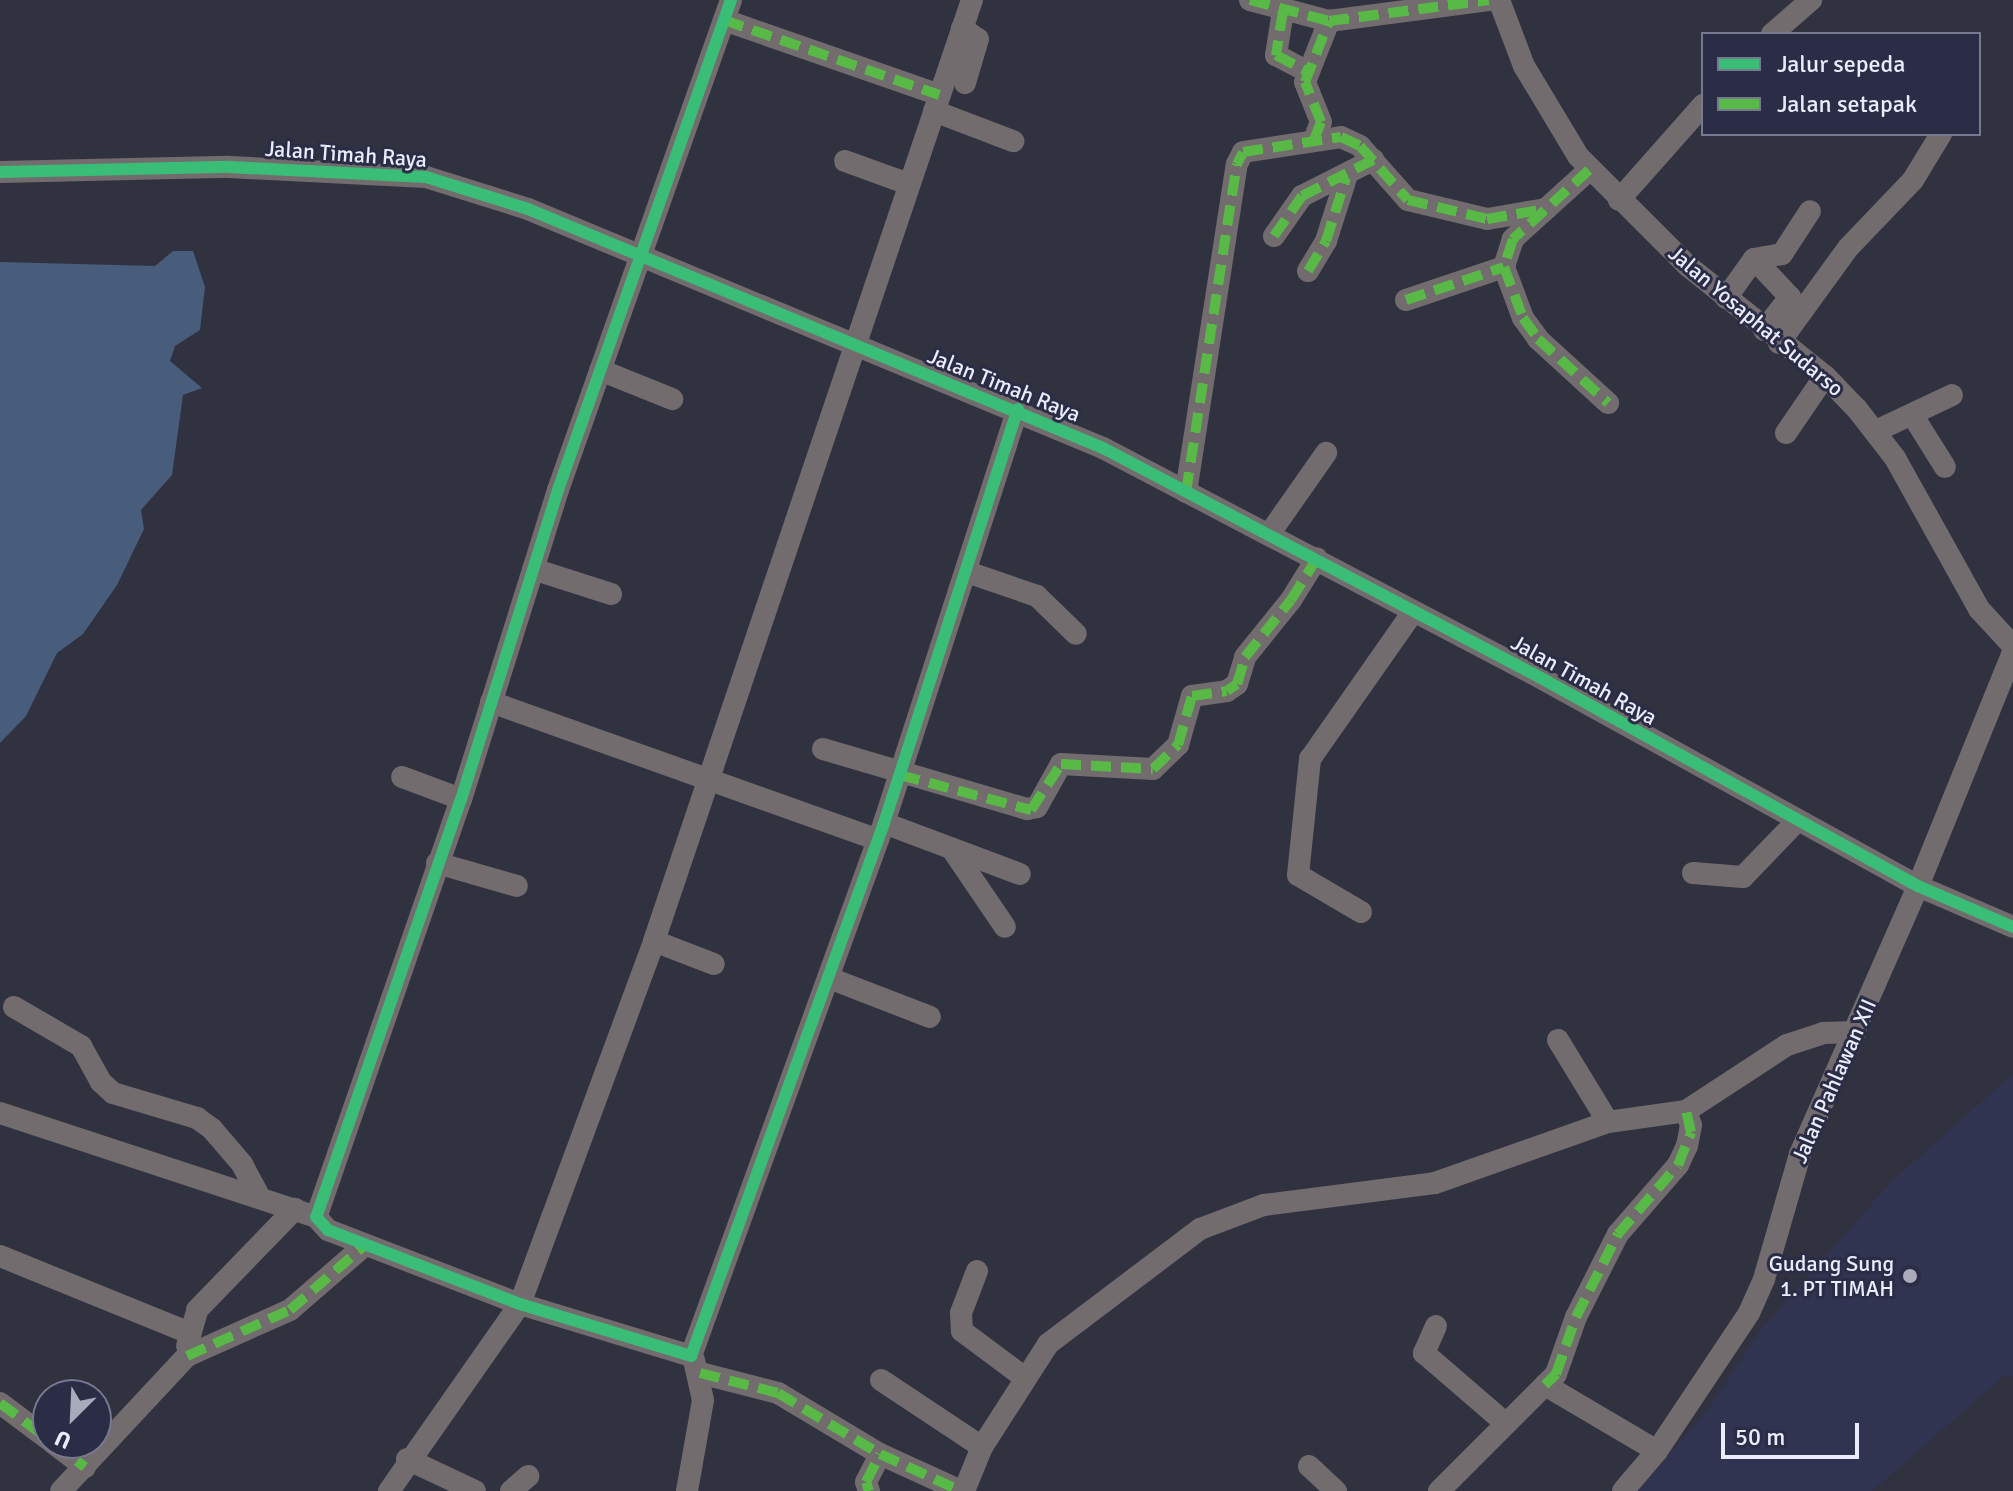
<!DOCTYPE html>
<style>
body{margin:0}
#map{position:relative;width:2013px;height:1491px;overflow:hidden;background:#313240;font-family:Signika,sans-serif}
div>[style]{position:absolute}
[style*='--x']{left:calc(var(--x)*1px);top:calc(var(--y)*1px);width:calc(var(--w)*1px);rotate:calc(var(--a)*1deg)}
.built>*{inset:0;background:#313450}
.water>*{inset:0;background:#485c7c}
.minor>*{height:22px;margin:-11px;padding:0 11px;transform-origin:11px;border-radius:11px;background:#726c6e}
.quiet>*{height:10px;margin-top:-5px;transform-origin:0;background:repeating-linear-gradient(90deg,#58b947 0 20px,transparent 0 30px)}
.cycleway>*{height:12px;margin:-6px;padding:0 6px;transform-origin:6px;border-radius:6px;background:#3abd76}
.dots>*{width:22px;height:22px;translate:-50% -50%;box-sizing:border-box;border:4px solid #2b2d46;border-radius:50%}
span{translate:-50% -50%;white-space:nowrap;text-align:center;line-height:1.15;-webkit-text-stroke:6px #2b2d46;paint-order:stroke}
.street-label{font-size:22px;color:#eaecfd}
.poi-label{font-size:22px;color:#eaecfd}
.right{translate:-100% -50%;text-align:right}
.legend{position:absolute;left:1701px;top:32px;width:280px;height:104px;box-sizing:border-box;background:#2b2d46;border:2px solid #77798f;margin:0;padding:10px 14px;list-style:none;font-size:24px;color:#eaecfd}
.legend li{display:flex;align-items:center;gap:16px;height:40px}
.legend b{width:40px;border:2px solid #77798f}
.north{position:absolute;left:32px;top:1379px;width:80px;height:80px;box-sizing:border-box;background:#2b2d46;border:2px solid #77798f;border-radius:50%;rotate:204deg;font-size:22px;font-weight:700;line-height:32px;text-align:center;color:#eaecfd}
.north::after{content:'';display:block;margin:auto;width:28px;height:36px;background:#a9abbb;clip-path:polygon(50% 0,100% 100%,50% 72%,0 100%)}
.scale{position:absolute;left:1721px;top:1423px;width:138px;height:36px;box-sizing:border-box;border:4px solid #eaecfd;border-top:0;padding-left:10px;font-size:24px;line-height:28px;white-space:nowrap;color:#eaecfd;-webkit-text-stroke:6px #2b2d46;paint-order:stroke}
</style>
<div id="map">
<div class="built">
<i style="clip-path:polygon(2013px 1074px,2013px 1377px,2005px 1375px,1872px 1491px,1638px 1491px,1712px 1404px,1759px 1332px,1891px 1182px)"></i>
</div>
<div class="water">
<i style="clip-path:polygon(173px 251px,193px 251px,205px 287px,200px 330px,175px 346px,170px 361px,202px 388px,183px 395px,172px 475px,141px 510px,144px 529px,117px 585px,83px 634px,57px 653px,26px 716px,0 743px,0 262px,155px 266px)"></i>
</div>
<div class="minor">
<i style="--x:731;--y:0;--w:520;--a:109.45"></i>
<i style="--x:558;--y:490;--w:324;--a:107.4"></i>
<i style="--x:461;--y:799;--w:442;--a:109.1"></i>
<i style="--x:316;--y:1217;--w:18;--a:47"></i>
<i style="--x:328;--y:1230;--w:206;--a:21.1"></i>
<i style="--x:520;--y:1304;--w:179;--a:16.9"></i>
<i style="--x:691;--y:1356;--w:567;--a:-70.09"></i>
<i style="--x:884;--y:823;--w:435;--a:-72.1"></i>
<i style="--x:1250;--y:0;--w:82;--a:14.9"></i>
<i style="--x:1499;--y:0;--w:71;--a:69.3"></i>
<i style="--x:1524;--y:66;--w:105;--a:59"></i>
<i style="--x:1578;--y:156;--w:156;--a:45"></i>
<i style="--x:1688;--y:266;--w:176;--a:38.8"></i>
<i style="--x:1825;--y:376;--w:46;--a:45.9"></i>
<i style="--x:1857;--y:409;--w:62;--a:52.2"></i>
<i style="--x:1895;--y:458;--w:173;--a:60.9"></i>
<i style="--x:1979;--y:609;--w:50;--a:47.4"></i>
<i style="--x:1283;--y:11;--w:45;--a:99"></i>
<i style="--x:1276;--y:55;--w:36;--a:28"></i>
<i style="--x:724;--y:20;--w:228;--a:19.2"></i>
<i style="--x:962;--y:28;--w:19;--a:35"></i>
<i style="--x:978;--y:39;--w:46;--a:106.5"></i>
<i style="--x:1772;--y:34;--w:52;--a:-41.1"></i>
<i style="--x:934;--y:111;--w:85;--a:20.8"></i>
<i style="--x:1314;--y:140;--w:19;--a:-69"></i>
<i style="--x:1321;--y:122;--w:43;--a:-111.8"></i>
<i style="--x:1305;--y:82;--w:66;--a:-68.5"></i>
<i style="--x:1329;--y:21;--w:161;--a:-7.5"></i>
<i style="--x:845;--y:161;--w:68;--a:19.8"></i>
<i style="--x:1589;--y:170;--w:103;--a:137.8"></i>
<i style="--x:1513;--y:239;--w:29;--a:108"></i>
<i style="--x:1504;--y:267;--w:54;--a:69.6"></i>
<i style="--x:1523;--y:318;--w:26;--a:54"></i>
<i style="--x:1538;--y:339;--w:95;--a:42.4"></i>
<i style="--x:0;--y:172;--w:229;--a:-1.3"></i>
<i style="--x:229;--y:167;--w:197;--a:2.9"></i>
<i style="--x:426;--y:177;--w:107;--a:17.4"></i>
<i style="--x:528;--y:209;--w:623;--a:22.57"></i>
<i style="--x:1103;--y:448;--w:484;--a:27.7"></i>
<i style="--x:1532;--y:673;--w:441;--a:28.9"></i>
<i style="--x:1918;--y:886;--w:103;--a:23.3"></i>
<i style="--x:1619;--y:200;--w:127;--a:-48.5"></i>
<i style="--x:1274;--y:236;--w:49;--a:-55"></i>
<i style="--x:1302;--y:196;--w:80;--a:-26.9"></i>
<i style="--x:1754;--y:259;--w:52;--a:46.5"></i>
<i style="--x:1790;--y:297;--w:42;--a:128.2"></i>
<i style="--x:1308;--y:271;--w:35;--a:-59"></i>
<i style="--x:1326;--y:241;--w:66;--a:-72.4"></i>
<i style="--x:1726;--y:298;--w:48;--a:-54.3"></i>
<i style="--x:1754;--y:259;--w:28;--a:-10"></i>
<i style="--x:1782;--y:254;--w:51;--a:-56.9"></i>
<i style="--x:1406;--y:300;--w:103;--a:-18.6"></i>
<i style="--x:1779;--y:343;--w:117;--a:-54"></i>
<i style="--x:1848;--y:248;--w:94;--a:-46.3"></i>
<i style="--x:1913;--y:180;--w:54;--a:-58.7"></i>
<i style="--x:600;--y:370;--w:78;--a:21.9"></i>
<i style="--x:1913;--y:416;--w:60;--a:57.9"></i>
<i style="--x:1876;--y:431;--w:84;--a:-25.3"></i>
<i style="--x:1786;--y:433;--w:69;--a:-55.6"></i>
<i style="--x:1186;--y:492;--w:332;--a:-81.2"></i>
<i style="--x:1237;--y:164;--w:13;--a:-63"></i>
<i style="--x:1243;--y:152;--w:99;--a:-8.7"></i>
<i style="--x:1341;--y:137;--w:21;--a:25"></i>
<i style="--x:1360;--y:146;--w:72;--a:48.4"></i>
<i style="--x:1408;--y:200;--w:81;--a:13.5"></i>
<i style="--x:1487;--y:219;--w:60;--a:-9.6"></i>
<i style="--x:1270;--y:533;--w:98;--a:-55"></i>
<i style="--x:533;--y:569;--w:82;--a:17.8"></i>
<i style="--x:967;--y:572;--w:74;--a:18.9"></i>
<i style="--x:1037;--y:596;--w:54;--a:44.3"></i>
<i style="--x:491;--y:702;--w:411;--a:19.6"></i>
<i style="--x:823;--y:749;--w:213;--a:16.4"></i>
<i style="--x:1027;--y:809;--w:10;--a:-11"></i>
<i style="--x:1037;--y:807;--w:49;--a:-60.8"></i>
<i style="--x:1061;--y:764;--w:92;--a:3.1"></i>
<i style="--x:1153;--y:769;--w:35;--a:-44"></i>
<i style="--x:1178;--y:745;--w:51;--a:-74.1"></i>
<i style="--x:1192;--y:696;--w:35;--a:-8"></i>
<i style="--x:1227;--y:691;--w:12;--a:-35"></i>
<i style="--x:1237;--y:684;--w:28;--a:-73"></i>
<i style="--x:1245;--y:657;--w:73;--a:-51.1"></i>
<i style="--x:1291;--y:600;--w:49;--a:-58.2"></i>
<i style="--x:402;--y:777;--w:63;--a:20.4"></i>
<i style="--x:884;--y:823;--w:145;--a:20.6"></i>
<i style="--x:952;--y:849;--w:94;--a:55.8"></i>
<i style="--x:437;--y:863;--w:83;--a:16"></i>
<i style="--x:1693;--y:873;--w:50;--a:4.6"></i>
<i style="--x:1743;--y:877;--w:78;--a:-46"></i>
<i style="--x:1361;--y:912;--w:73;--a:-149.6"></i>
<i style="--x:1298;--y:875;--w:117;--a:-84.1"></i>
<i style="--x:1310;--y:759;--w:179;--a:-55"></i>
<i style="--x:654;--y:941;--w:64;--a:21"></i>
<i style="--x:829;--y:978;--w:108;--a:21.1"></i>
<i style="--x:14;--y:1007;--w:78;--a:30.2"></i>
<i style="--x:81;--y:1046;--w:41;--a:60.9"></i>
<i style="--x:101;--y:1082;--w:16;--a:43"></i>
<i style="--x:113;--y:1093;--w:88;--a:16.6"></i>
<i style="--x:197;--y:1118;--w:19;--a:36"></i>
<i style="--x:212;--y:1129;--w:46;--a:49.4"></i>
<i style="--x:242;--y:1164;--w:34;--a:62"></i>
<i style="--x:1558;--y:1040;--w:96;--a:58.6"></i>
<i style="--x:0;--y:1113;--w:333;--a:18.2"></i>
<i style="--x:0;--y:1256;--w:202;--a:22.1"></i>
<i style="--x:977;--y:1271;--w:45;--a:110.9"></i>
<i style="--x:961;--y:1313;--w:18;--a:87"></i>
<i style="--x:962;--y:1331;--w:79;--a:36.7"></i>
<i style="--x:1436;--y:1326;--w:30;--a:114"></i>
<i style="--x:1424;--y:1353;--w:106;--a:40.8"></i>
<i style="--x:187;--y:1346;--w:37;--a:-74"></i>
<i style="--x:197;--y:1310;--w:141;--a:-45.9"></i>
<i style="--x:700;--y:1373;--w:81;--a:14.4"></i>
<i style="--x:778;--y:1393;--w:119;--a:30.9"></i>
<i style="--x:880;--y:1454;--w:89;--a:24.6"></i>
<i style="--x:881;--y:1380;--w:121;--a:33.6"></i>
<i style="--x:1545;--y:1385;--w:130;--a:30.5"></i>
<i style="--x:0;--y:1403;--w:60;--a:36.9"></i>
<i style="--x:53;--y:1443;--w:40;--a:37"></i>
<i style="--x:407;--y:1459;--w:75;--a:25.2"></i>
<i style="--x:1309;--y:1466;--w:37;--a:43"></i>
<i style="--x:61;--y:1491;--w:185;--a:-47"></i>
<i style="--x:187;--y:1356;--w:113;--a:-24.1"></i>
<i style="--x:290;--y:1310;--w:98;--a:-40.9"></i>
<i style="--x:389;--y:1491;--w:228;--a:-55"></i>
<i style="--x:520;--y:1304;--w:387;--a:-69.7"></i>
<i style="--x:654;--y:941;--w:993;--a:-71.33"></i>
<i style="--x:511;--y:1491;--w:23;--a:-41"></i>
<i style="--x:687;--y:1491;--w:92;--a:-80"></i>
<i style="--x:703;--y:1400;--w:41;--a:-102.7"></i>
<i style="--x:869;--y:1491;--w:9;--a:-108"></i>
<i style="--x:866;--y:1482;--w:31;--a:-63"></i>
<i style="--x:964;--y:1491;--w:48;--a:-67.8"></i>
<i style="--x:982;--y:1447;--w:122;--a:-57.3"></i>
<i style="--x:1048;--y:1344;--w:191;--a:-37.1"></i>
<i style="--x:1200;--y:1229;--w:68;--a:-20.6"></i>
<i style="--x:1264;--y:1205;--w:172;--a:-7.3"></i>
<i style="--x:1435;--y:1183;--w:183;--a:-19.4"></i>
<i style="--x:1608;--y:1122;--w:79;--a:-8"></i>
<i style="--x:1686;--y:1111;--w:121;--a:-33.2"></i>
<i style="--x:1787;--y:1045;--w:38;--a:-18"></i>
<i style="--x:1823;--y:1033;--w:32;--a:-2"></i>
<i style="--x:1439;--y:1491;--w:165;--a:-45"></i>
<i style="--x:1556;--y:1374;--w:60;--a:-70.7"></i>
<i style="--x:1576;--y:1317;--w:93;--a:-63.2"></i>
<i style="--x:1618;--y:1234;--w:91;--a:-49"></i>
<i style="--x:1678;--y:1165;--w:21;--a:-65"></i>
<i style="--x:1687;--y:1146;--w:21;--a:-79"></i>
<i style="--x:1691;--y:1125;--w:15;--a:-110"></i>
<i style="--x:1623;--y:1491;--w:52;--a:-49.6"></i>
<i style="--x:1657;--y:1451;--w:166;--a:-56.3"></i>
<i style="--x:1749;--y:1313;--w:37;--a:-66"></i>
<i style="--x:1764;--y:1279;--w:130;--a:-73.9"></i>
<i style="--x:1800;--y:1154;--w:293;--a:-66.2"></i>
<i style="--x:1918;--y:886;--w:253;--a:-67.9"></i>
</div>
<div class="quiet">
<i style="--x:1250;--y:0;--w:82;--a:14.9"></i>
<i style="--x:1283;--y:11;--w:45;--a:99"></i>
<i style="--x:1276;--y:55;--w:36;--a:28"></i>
<i style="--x:724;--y:20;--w:228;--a:19.2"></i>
<i style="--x:1314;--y:140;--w:19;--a:-69"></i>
<i style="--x:1321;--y:122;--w:43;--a:-111.8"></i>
<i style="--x:1305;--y:82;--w:66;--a:-68.5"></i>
<i style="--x:1329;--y:21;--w:161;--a:-7.5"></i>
<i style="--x:1589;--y:170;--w:103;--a:137.8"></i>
<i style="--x:1513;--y:239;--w:29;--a:108"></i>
<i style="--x:1504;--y:267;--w:54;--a:69.6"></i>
<i style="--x:1523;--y:318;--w:26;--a:54"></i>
<i style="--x:1538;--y:339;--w:95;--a:42.4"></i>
<i style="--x:1274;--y:236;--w:49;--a:-55"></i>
<i style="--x:1302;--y:196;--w:80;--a:-26.9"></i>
<i style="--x:1308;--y:271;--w:35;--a:-59"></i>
<i style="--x:1326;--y:241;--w:66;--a:-72.4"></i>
<i style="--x:1406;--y:300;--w:103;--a:-18.6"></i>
<i style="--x:1186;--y:492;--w:332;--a:-81.2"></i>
<i style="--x:1237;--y:164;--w:13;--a:-63"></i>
<i style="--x:1243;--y:152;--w:99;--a:-8.7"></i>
<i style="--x:1341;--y:137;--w:21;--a:25"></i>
<i style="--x:1360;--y:146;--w:72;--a:48.4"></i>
<i style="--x:1408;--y:200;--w:81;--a:13.5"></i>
<i style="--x:1487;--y:219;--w:60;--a:-9.6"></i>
<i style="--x:900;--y:775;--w:136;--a:15"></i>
<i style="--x:1031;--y:810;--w:55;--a:-56.9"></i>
<i style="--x:1061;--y:764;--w:92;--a:3.1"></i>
<i style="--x:1153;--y:769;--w:35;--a:-44"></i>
<i style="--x:1178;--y:745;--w:51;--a:-74.1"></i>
<i style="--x:1192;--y:696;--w:35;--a:-8"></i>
<i style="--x:1227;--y:691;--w:12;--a:-35"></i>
<i style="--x:1237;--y:684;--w:28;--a:-73"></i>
<i style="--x:1245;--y:657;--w:73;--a:-51.1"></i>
<i style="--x:1291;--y:600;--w:49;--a:-58.2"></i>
<i style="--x:187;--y:1356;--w:113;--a:-24.1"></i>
<i style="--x:290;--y:1310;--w:98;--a:-40.9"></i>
<i style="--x:700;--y:1373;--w:81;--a:14.4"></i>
<i style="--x:778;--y:1393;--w:119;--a:30.9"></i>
<i style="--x:880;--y:1454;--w:89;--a:24.6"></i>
<i style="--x:1545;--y:1385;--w:16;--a:-45"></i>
<i style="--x:1556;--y:1374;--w:60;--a:-70.7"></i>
<i style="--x:1576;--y:1317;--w:93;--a:-63.2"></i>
<i style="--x:1618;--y:1234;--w:91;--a:-49"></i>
<i style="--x:1678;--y:1165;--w:35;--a:-68"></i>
<i style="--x:1691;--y:1132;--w:22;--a:-103"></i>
<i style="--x:0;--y:1403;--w:60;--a:36.9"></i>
<i style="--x:53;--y:1443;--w:40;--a:37"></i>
<i style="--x:869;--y:1491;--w:9;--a:-108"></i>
<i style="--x:866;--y:1482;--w:31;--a:-63"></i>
</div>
<div class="cycleway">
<i style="--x:731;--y:0;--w:520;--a:109.45"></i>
<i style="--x:558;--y:490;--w:324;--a:107.4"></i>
<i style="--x:461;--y:799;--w:442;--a:109.1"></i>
<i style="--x:316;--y:1217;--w:18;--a:47"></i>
<i style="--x:328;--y:1230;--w:206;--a:21.1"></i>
<i style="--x:520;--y:1304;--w:179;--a:16.9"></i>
<i style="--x:691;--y:1356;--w:567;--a:-70.09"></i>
<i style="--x:884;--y:823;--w:435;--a:-72.1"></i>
<i style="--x:0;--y:172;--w:229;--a:-1.3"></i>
<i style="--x:229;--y:167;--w:197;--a:2.9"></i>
<i style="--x:426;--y:177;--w:107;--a:17.4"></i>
<i style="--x:528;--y:209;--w:623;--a:22.57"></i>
<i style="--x:1103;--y:448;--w:484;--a:27.7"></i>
<i style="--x:1532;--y:673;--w:441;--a:28.9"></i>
<i style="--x:1918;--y:886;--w:103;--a:23.3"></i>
</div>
<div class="dots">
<i style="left:1910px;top:1276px;background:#a9abbb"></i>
</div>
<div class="street-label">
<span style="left:346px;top:154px;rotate:4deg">Jalan Timah Raya</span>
<span style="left:1756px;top:321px;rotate:40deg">Jalan Yosaphat Sudarso</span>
<span style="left:1004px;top:385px;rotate:22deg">Jalan Timah Raya</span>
<span style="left:1584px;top:680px;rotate:29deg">Jalan Timah Raya</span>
<span style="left:1834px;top:1081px;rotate:-66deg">Jalan Pahlawan XII</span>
</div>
<div class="poi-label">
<span class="right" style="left:1894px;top:1276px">Gudang Sung<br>1. PT TIMAH</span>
</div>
<ul class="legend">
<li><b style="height:10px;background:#3abd76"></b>Jalur sepeda</li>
<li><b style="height:10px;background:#58b947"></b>Jalan setapak</li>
</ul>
<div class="north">U</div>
<div class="scale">50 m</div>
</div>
